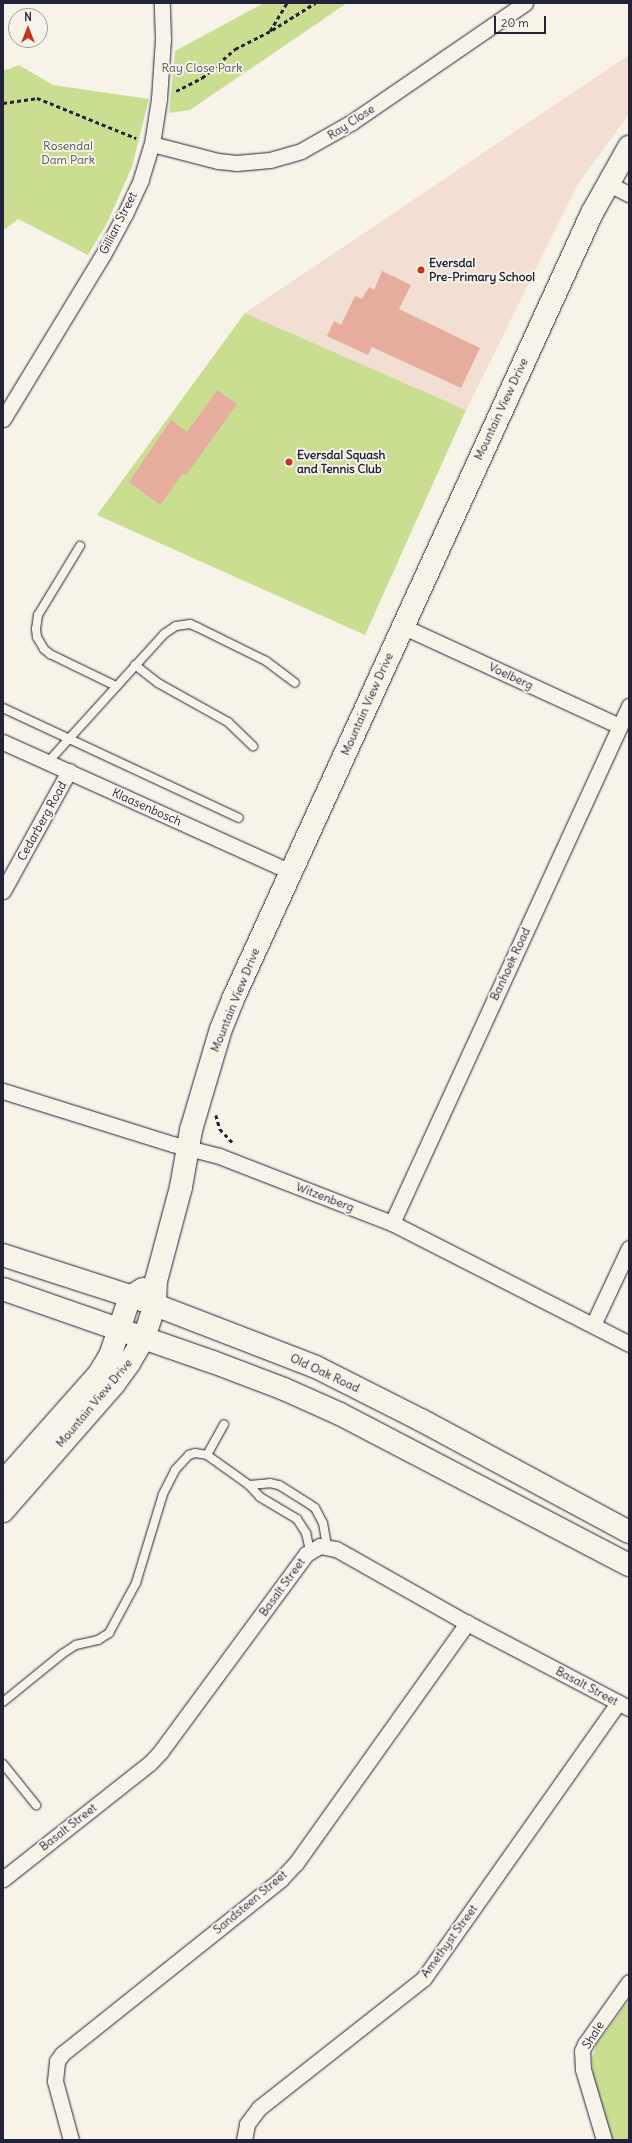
<!DOCTYPE html>
<style>
body{margin:0}
#map{position:relative;width:632px;height:2143px;overflow:hidden;background:#f7f3e8;font-family:Delius,sans-serif}
div>[style]{position:absolute}
[style*='--x']{left:calc(var(--x)*1px);top:calc(var(--y)*1px);width:calc(var(--w)*1px);rotate:calc(var(--a)*1deg)}
.built>*{inset:0;background:#f2ded2}
.green>*{inset:0;background:#cade92}
.building>*{inset:0;background:#e6ad9f}
.path>*{height:2.5px;margin-top:-1.25px;transform-origin:0;background:repeating-linear-gradient(90deg,#22223b 0 4px,transparent 0 7px)}
.roads{filter:drop-shadow(0 0 1px #22223b) drop-shadow(0 0 1px #22223b)}
.lane>*{height:8px;margin:-4px;padding:0 4px;transform-origin:4px;border-radius:4px;background:#f7f3e8}
.street>*{height:15px;margin:-7.5px;padding:0 7.5px;transform-origin:7.5px;border-radius:7.5px;background:#f7f3e8}
.secondary>*{height:22px;margin:-11px;padding:0 11px;transform-origin:11px;border-radius:11px;background:#f7f3e8}
.dots>*{width:11px;height:11px;translate:-50% -50%;box-sizing:border-box;border:2px solid #f7f3e8;border-radius:50%}
span{translate:-50% -50%;white-space:nowrap;text-align:center;line-height:1.15;-webkit-text-stroke:4px #f7f3e8;paint-order:stroke}
.park-label{font-size:12px;color:#4c5151}
.street-label{font-size:12px;color:#22223b}
.poi-label{font-size:12px;color:#22223b;font-weight:700}
.left{translate:0 -50%;text-align:left}
.frame{position:absolute;inset:0;border:4px solid #22223b;pointer-events:none}
.north{position:absolute;left:8px;top:8px;width:40px;height:40px;box-sizing:border-box;background:#f7f3e8;border:1px solid #a29fa3;border-radius:50%;rotate:0deg;font-size:11px;font-weight:700;line-height:16px;text-align:center;color:#22223b}
.north::after{content:'';display:block;margin:auto;width:14px;height:18px;background:#c8321e;clip-path:polygon(50% 0,100% 100%,50% 72%,0 100%)}
.scale{position:absolute;left:494px;top:16px;width:52px;height:18px;box-sizing:border-box;border:2px solid #22223b;border-top:0;padding-left:5px;font-size:12px;line-height:14px;white-space:nowrap;color:#22223b;-webkit-text-stroke:3px #f7f3e8;paint-order:stroke}
</style>
<div id="map">
<div class="built">
<i style="clip-path:polygon(629px 55px,629px 114px,578px 184px,466px 410px,245px 313px)"></i>
</div>
<div class="green">
<i style="clip-path:polygon(264px 3px,347px 3px,190px 110px,169px 113px,175px 51px)"></i>
<i style="clip-path:polygon(19px 65px,53px 85px,149px 99px,132px 167px,107px 223px,88px 255px,18px 219px,3px 231px,3px 71px)"></i>
<i style="clip-path:polygon(245px 313px,466px 410px,365px 635px,97px 515px)"></i>
<i style="clip-path:polygon(629px 2000px,629px 2140px,612px 2140px,593px 2076px,592px 2058px,596px 2045px)"></i>
</div>
<div class="building">
<i style="clip-path:polygon(382px 271px,411px 285px,399px 309px,480px 348px,461px 388px,372px 347px,368px 355px,327px 336px,334px 321px,341px 325px,355px 296px,362px 299px,369px 287px,374px 290px)"></i>
<i style="clip-path:polygon(217px 390px,237px 404px,186px 475px,183px 473px,160px 505px,129px 482px,171px 420px,187px 432px)"></i>
</div>
<div class="path">
<i style="--x:272;--y:30;--w:51;--a:-32.1"></i>
<i style="--x:176;--y:91;--w:29;--a:-27"></i>
<i style="--x:202;--y:78;--w:44;--a:-41.3"></i>
<i style="--x:235;--y:49;--w:39;--a:-27"></i>
<i style="--x:270;--y:31;--w:33;--a:-59"></i>
<i style="--x:3;--y:103;--w:34;--a:-8"></i>
<i style="--x:37;--y:98;--w:107;--a:22"></i>
<i style="--x:216;--y:1115;--w:15;--a:74"></i>
<i style="--x:220;--y:1129;--w:19;--a:47"></i>
</div>
<div class="roads">
<div class="lane">
<i style="--x:80;--y:546;--w:81;--a:121.3"></i>
<i style="--x:38;--y:615;--w:14;--a:98"></i>
<i style="--x:36;--y:629;--w:8;--a:83"></i>
<i style="--x:37;--y:637;--w:14;--a:60"></i>
<i style="--x:44;--y:649;--w:8;--a:40"></i>
<i style="--x:50;--y:654;--w:73;--a:25.9"></i>
<i style="--x:135;--y:665;--w:29;--a:38"></i>
<i style="--x:158;--y:683;--w:80;--a:29.1"></i>
<i style="--x:228;--y:722;--w:35;--a:44"></i>
<i style="--x:3;--y:708;--w:260;--a:25"></i>
<i style="--x:48;--y:762;--w:173;--a:-47.8"></i>
<i style="--x:164;--y:634;--w:14;--a:-34"></i>
<i style="--x:176;--y:626;--w:14;--a:-8"></i>
<i style="--x:190;--y:624;--w:8;--a:23"></i>
<i style="--x:197;--y:627;--w:77;--a:26.2"></i>
<i style="--x:266;--y:661;--w:36;--a:37"></i>
<i style="--x:207;--y:1455;--w:35;--a:-61"></i>
<i style="--x:249;--y:1485;--w:21;--a:-5"></i>
<i style="--x:270;--y:1483;--w:9;--a:13"></i>
<i style="--x:279;--y:1485;--w:36;--a:32"></i>
<i style="--x:309;--y:1504;--w:7;--a:34"></i>
<i style="--x:315;--y:1508;--w:17;--a:62"></i>
<i style="--x:323;--y:1523;--w:23;--a:80"></i>
<i style="--x:3;--y:1702;--w:76;--a:-39.1"></i>
<i style="--x:62;--y:1654;--w:17;--a:-33"></i>
<i style="--x:76;--y:1645;--w:23;--a:-13"></i>
<i style="--x:98;--y:1640;--w:13;--a:-32"></i>
<i style="--x:109;--y:1633;--w:57;--a:-61.6"></i>
<i style="--x:136;--y:1583;--w:93;--a:-73.1"></i>
<i style="--x:163;--y:1494;--w:27;--a:-63"></i>
<i style="--x:175;--y:1470;--w:21;--a:-47"></i>
<i style="--x:189;--y:1455;--w:6;--a:-18"></i>
<i style="--x:195;--y:1453;--w:12;--a:9"></i>
<i style="--x:207;--y:1455;--w:52;--a:35.5"></i>
<i style="--x:249;--y:1485;--w:16;--a:47"></i>
<i style="--x:260;--y:1497;--w:43;--a:30.7"></i>
<i style="--x:297;--y:1519;--w:17;--a:57"></i>
<i style="--x:306;--y:1533;--w:17;--a:77"></i>
<i style="--x:3;--y:1764;--w:53;--a:51.2"></i>
</div>
<div class="street">
<i style="--x:152;--y:144;--w:68;--a:14.4"></i>
<i style="--x:218;--y:161;--w:18;--a:6"></i>
<i style="--x:236;--y:163;--w:34;--a:-5"></i>
<i style="--x:270;--y:160;--w:32;--a:-16"></i>
<i style="--x:301;--y:151;--w:59;--a:-29.6"></i>
<i style="--x:352;--y:122;--w:210;--a:-34.5"></i>
<i style="--x:607;--y:183;--w:25;--a:27"></i>
<i style="--x:3;--y:419;--w:194;--a:-58.7"></i>
<i style="--x:104;--y:253;--w:44;--a:-61.7"></i>
<i style="--x:125;--y:214;--w:38;--a:-65"></i>
<i style="--x:141;--y:179;--w:37;--a:-73"></i>
<i style="--x:152;--y:144;--w:46;--a:-81.2"></i>
<i style="--x:159;--y:99;--w:60;--a:-86.2"></i>
<i style="--x:163;--y:39;--w:36;--a:-92"></i>
<i style="--x:402;--y:626;--w:239;--a:24.7"></i>
<i style="--x:3;--y:742;--w:316;--a:24.3"></i>
<i style="--x:3;--y:891;--w:137;--a:-61.2"></i>
<i style="--x:3;--y:1091;--w:177;--a:17.4"></i>
<i style="--x:172;--y:1144;--w:49;--a:14.3"></i>
<i style="--x:219;--y:1156;--w:186;--a:21.2"></i>
<i style="--x:392;--y:1223;--w:266;--a:27"></i>
<i style="--x:392;--y:1223;--w:569;--a:-65.37"></i>
<i style="--x:593;--y:1325;--w:85;--a:-64.9"></i>
<i style="--x:3;--y:1879;--w:187;--a:-38.3"></i>
<i style="--x:150;--y:1763;--w:16;--a:-47"></i>
<i style="--x:161;--y:1751;--w:245;--a:-53.6"></i>
<i style="--x:306;--y:1554;--w:16;--a:-30"></i>
<i style="--x:320;--y:1546;--w:16;--a:11"></i>
<i style="--x:336;--y:1549;--w:150;--a:29.5"></i>
<i style="--x:467;--y:1623;--w:183;--a:27.7"></i>
<i style="--x:71;--y:2140;--w:61;--a:-105.2"></i>
<i style="--x:55;--y:2081;--w:20;--a:-84"></i>
<i style="--x:57;--y:2061;--w:9;--a:-54"></i>
<i style="--x:62;--y:2054;--w:280;--a:-38.6"></i>
<i style="--x:281;--y:1879;--w:22;--a:-47"></i>
<i style="--x:296;--y:1863;--w:295;--a:-54.5"></i>
<i style="--x:244;--y:2140;--w:16;--a:-79"></i>
<i style="--x:247;--y:2124;--w:20;--a:-53"></i>
<i style="--x:259;--y:2108;--w:210;--a:-38.2"></i>
<i style="--x:424;--y:1978;--w:337;--a:-54.8"></i>
<i style="--x:604;--y:2140;--w:74;--a:-106.5"></i>
<i style="--x:583;--y:2069;--w:18;--a:-93"></i>
<i style="--x:582;--y:2051;--w:8;--a:-67"></i>
<i style="--x:585;--y:2044;--w:76;--a:-54.6"></i>
</div>
<div class="secondary">
<i style="--x:3;--y:1255;--w:149;--a:17.9"></i>
<i style="--x:145;--y:1301;--w:183;--a:21.1"></i>
<i style="--x:316;--y:1367;--w:118;--a:26.8"></i>
<i style="--x:421;--y:1420;--w:236;--a:28.3"></i>
<i style="--x:3;--y:1289;--w:222;--a:19.2"></i>
<i style="--x:213;--y:1362;--w:76;--a:20.8"></i>
<i style="--x:284;--y:1389;--w:61;--a:24.1"></i>
<i style="--x:340;--y:1414;--w:326;--a:27.6"></i>
<i style="--x:3;--y:1482;--w:144;--a:-48.4"></i>
<i style="--x:99;--y:1374;--w:21;--a:-59"></i>
<i style="--x:110;--y:1356;--w:62;--a:-71.3"></i>
<i style="--x:130;--y:1297;--w:15;--a:-32"></i>
<i style="--x:3;--y:1511;--w:169;--a:-48.8"></i>
<i style="--x:114;--y:1384;--w:26;--a:-54"></i>
<i style="--x:129;--y:1363;--w:29;--a:-59"></i>
<i style="--x:144;--y:1338;--w:35;--a:-72"></i>
<i style="--x:155;--y:1305;--w:24;--a:-88"></i>
<i style="--x:156;--y:1281;--w:97;--a:-75.1"></i>
<i style="--x:181;--y:1187;--w:58;--a:-80"></i>
<i style="--x:191;--y:1130;--w:105;--a:-73.5"></i>
<i style="--x:221;--y:1029;--w:32;--a:-68"></i>
<i style="--x:233;--y:999;--w:864;--a:-65.45"></i>
<i style="--x:592;--y:213;--w:76;--a:-60.7"></i>
</div>
</div>
<div class="dots">
<i style="left:421px;top:270px;background:#c8321e"></i>
<i style="left:289px;top:462px;background:#c8321e"></i>
</div>
<div class="park-label">
<span style="left:202px;top:68px">Ray Close Park</span>
<span style="left:68px;top:153px">Rosendal<br>Dam Park</span>
</div>
<div class="street-label">
<span style="left:351px;top:122px;rotate:-33deg">Ray Close</span>
<span style="left:118px;top:223px;rotate:-63deg">Gillian Street</span>
<span style="left:501px;top:409px;rotate:-65deg">Mountain View Drive</span>
<span style="left:511px;top:676px;rotate:25deg">Voelberg</span>
<span style="left:367px;top:704px;rotate:-66deg">Mountain View Drive</span>
<span style="left:147px;top:807px;rotate:24deg">Klaasenbosch</span>
<span style="left:42px;top:821px;rotate:-61deg">Cedarberg Road</span>
<span style="left:510px;top:964px;rotate:-65deg">Banhoek Road</span>
<span style="left:235px;top:1000px;rotate:-68deg">Mountain View Drive</span>
<span style="left:325px;top:1197px;rotate:21deg">Witzenberg</span>
<span style="left:325px;top:1373px;rotate:25deg">Old Oak Road</span>
<span style="left:94px;top:1403px;rotate:-50deg">Mountain View Drive</span>
<span style="left:282px;top:1587px;rotate:-54deg">Basalt Street</span>
<span style="left:587px;top:1686px;rotate:28deg">Basalt Street</span>
<span style="left:68px;top:1827px;rotate:-38deg">Basalt Street</span>
<span style="left:250px;top:1902px;rotate:-40deg">Sandsteen Street</span>
<span style="left:449px;top:1941px;rotate:-54deg">Amethyst Street</span>
<span style="left:593px;top:2035px;rotate:-58deg">Shale</span>
</div>
<div class="poi-label">
<span class="left" style="left:429px;top:270px">Eversdal<br>Pre-Primary School</span>
<span class="left" style="left:297px;top:462px">Eversdal Squash<br>and Tennis Club</span>
</div>
<div class="frame"></div>
<div class="north">N</div>
<div class="scale">20 m</div>
</div>
